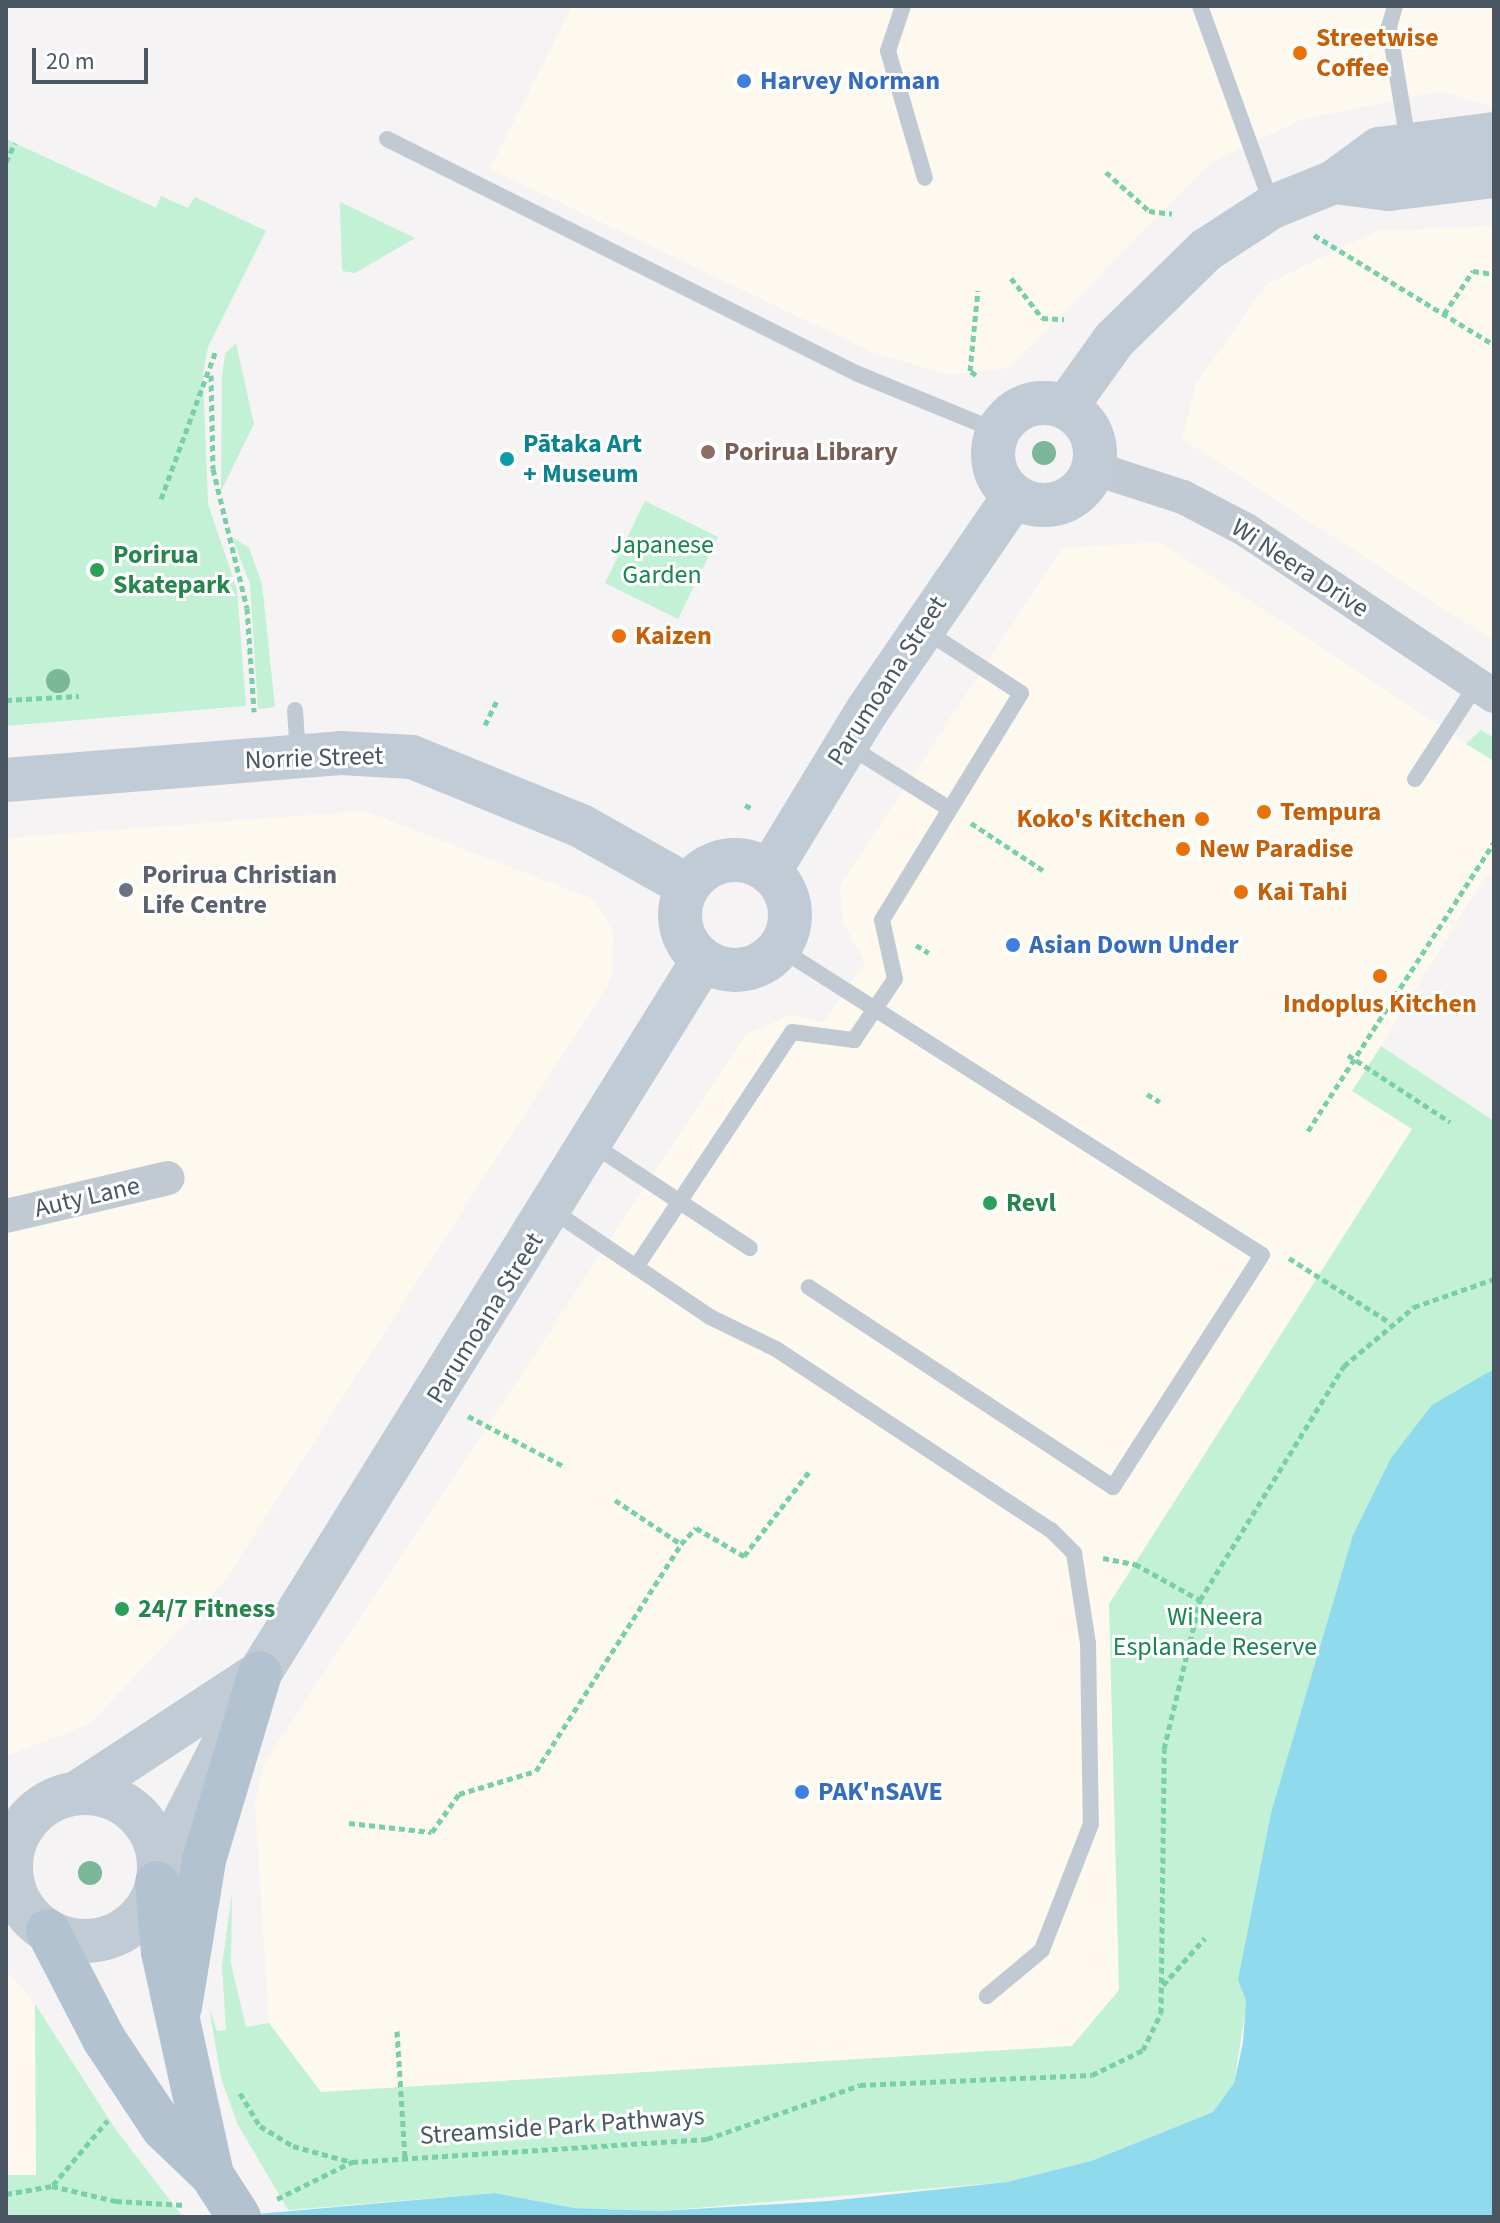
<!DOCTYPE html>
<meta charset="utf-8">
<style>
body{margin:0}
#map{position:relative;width:1500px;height:2223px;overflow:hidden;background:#f5f3f3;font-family:"Source Sans 3",sans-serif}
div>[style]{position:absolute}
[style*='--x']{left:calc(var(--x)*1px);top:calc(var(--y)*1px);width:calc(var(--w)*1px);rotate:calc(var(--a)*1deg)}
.commercial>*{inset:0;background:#fdf9ef}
.green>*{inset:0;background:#c3f1d5}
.water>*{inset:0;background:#90daee}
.path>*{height:5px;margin-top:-2.5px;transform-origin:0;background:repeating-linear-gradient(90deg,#7ad0a6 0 6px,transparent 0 10px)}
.lane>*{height:16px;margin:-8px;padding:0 8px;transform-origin:8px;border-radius:8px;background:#c1cad2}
.street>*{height:34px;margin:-17px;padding:0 17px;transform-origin:17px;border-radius:17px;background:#c1cad2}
.secondary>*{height:44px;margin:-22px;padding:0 22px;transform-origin:22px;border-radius:22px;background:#c1cbd6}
.secondary>.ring{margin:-22px;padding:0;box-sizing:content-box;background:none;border:44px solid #c1cbd6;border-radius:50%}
.primary>*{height:44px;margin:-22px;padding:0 22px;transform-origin:22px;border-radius:22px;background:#b3c2d1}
.trees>*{width:24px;height:24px;margin:-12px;border-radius:50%;background:#7bb799}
.dots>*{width:22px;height:22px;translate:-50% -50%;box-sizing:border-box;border:4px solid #fff;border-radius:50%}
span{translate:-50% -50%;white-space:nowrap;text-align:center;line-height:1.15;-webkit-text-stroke:6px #fff;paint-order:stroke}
.food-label{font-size:26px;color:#c56008;font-weight:700}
.left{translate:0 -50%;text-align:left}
.right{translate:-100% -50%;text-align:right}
.shop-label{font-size:26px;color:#366cbe;font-weight:700}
.culture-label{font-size:26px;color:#0d838f;font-weight:700}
.education-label{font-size:26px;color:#785e54;font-weight:700}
.park-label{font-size:26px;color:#17864f}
.leisure-label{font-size:26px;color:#27864d;font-weight:700}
.street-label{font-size:26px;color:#4a5661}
.worship-label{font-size:26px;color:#5b616d;font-weight:700}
.frame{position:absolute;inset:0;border:8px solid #4a5661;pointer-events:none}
.scale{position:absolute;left:32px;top:48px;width:116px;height:36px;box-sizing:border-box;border:4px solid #4a5661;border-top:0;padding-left:10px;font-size:24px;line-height:28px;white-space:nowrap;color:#4a5661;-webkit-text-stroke:6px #fff;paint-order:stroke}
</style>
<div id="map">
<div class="commercial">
<i style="clip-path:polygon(572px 6px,1494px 6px,1494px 107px,1440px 91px,1300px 120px,1211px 163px,1008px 368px,948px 375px,872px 352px,490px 169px)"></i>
<i style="clip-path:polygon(1494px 226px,1494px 641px,1182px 439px,1196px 384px,1266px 285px,1376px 231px)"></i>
<i style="clip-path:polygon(1160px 542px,1494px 761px,1494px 877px,1487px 873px,1353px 1091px,1412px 1129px,1110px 1604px,1119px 1990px,1072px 2046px,320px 2092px,269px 2023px,255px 1803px,264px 1764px,746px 1034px,791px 1015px,824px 1022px,865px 963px,843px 922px,840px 885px,1063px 548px)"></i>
<i style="clip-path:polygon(365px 811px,593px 899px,613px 931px,612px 978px,224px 1582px,90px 1724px,6px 1756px,6px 838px)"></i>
<i style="clip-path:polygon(6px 1970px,35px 2004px,36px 2175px,6px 2175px)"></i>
</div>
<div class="green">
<i style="clip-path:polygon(6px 139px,156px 208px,161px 196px,188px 208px,195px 197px,266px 231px,208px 347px,203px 374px,208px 504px,237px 589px,246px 706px,6px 726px)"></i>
<i style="clip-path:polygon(340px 202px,415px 238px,355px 273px,342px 271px)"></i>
<i style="clip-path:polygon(236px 343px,254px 424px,221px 491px,222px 376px,225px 354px)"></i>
<i style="clip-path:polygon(645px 501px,718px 537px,678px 619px,605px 583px)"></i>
<i style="clip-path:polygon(232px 537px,249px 548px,262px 584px,275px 707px,258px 709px,250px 584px)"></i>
<i style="clip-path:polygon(1481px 730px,1494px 738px,1494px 761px,1466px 744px)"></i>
<i style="clip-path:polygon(1381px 1046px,1494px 1121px,1494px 2065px,1247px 2000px,1234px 2083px,1213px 2112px,1091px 2161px,1007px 2182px,661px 2211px,574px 2208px,495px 2193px,288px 2210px,237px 2123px,221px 2078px,209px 2007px,217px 2031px,226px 2030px,222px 1966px,232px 1893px,231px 1964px,246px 2027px,269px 2023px,321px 2092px,1072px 2046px,1119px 1990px,1109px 1604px,1412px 1129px,1352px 1091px)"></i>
<i style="clip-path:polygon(35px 2004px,116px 2130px,183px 2217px,6px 2217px,6px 2175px,36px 2175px)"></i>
</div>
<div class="water">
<i style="clip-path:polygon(1494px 1369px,1494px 2217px,223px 2217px,495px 2193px,574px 2208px,661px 2211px,829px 2201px,1007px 2182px,1091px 2161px,1213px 2112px,1234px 2083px,1243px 2043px,1246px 2000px,1238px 1980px,1271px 1813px,1353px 1535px,1391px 1458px,1432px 1405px)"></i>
</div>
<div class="path">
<i style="--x:6;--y:162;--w:21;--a:-65"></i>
<i style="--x:1106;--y:172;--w:58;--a:42.2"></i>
<i style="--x:1149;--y:211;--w:23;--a:7"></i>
<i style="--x:1314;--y:235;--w:211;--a:31.4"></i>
<i style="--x:1011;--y:278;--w:51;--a:52.2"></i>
<i style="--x:1042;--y:318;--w:22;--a:3"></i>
<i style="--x:1444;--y:314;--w:52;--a:-56"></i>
<i style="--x:1473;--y:271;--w:21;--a:8"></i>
<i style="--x:211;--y:375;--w:94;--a:88.8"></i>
<i style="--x:213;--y:469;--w:143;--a:76.3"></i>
<i style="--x:247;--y:608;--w:104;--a:86.1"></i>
<i style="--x:976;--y:375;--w:7;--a:-146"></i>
<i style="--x:970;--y:371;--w:81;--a:-84.4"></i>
<i style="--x:161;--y:499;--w:159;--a:-69.7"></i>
<i style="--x:6;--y:700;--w:73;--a:-3.1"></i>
<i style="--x:485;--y:725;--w:28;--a:-64"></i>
<i style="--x:745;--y:805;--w:9;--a:27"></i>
<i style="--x:971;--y:823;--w:87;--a:33.3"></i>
<i style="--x:916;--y:945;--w:15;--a:32"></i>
<i style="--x:1348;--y:1055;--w:122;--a:33.3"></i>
<i style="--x:1147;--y:1094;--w:15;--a:32"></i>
<i style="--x:1308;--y:1131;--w:344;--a:-57.2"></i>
<i style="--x:1289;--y:1258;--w:119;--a:32.6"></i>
<i style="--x:468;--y:1416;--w:110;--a:27.7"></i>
<i style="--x:615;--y:1500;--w:79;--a:33.7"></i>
<i style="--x:1103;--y:1558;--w:33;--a:11"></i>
<i style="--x:1135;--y:1564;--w:74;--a:29"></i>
<i style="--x:349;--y:1823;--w:83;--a:6.2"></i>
<i style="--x:432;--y:1832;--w:47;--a:-54.6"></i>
<i style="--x:459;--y:1794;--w:80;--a:-16.6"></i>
<i style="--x:536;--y:1771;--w:269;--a:-57.4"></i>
<i style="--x:681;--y:1544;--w:22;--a:-47"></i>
<i style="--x:696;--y:1528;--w:56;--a:30.3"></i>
<i style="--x:744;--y:1556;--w:106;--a:-52.3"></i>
<i style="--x:1163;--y:1985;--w:63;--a:-48.2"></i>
<i style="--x:397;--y:2031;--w:126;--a:86.4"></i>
<i style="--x:240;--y:2093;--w:39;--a:59"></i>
<i style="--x:260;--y:2126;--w:39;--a:31"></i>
<i style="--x:293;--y:2146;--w:60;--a:15.4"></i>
<i style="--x:53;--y:2185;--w:85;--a:-49.8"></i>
<i style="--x:6;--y:2194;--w:47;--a:-9.9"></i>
<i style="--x:52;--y:2186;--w:66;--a:13.2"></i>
<i style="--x:116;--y:2201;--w:68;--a:3.4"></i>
<i style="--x:277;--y:2199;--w:84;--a:-26.3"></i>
<i style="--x:352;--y:2162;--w:356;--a:-3.7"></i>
<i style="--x:707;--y:2139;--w:162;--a:-19.4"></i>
<i style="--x:860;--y:2085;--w:232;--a:-2.5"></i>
<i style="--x:1092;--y:2075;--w:57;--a:-26.1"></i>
<i style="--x:1143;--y:2050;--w:41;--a:-64.1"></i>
<i style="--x:1161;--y:2013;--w:264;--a:-89.3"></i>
<i style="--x:1164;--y:1749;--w:153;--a:-76.4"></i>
<i style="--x:1200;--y:1600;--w:275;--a:-58.4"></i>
<i style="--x:1344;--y:1366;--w:92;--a:-40.1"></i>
<i style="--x:1414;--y:1307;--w:85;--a:-19.3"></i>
</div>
<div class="lane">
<i style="--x:903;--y:6;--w:47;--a:108.4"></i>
<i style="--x:888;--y:51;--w:132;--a:73.8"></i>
<i style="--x:1200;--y:6;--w:212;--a:70.1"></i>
<i style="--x:1395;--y:6;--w:22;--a:106"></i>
<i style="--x:1389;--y:27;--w:117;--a:80.6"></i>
<i style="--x:387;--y:139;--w:526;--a:26.52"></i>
<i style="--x:858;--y:374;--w:151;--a:22.2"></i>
<i style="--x:295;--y:710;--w:44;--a:86.1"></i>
<i style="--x:847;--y:745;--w:121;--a:31.9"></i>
<i style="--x:1415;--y:779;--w:113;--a:-56.9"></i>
<i style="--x:779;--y:948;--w:572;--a:32.44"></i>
<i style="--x:1262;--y:1255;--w:276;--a:122.7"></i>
<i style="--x:1113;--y:1487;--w:364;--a:-146.7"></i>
<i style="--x:592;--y:1144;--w:189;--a:33.4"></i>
<i style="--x:553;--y:1211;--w:189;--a:34"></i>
<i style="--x:710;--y:1317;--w:73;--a:25.9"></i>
<i style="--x:776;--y:1349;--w:329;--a:33.4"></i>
<i style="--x:1051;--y:1530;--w:33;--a:45"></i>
<i style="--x:1074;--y:1553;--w:91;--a:81.2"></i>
<i style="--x:1088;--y:1643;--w:181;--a:89.1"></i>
<i style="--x:1091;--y:1824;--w:135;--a:111.3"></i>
<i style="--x:1042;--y:1950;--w:72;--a:140.1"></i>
<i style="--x:636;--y:1267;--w:282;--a:-56.4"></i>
<i style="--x:792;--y:1032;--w:63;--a:7.4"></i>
<i style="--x:854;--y:1040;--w:73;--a:-56.1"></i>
<i style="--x:895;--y:979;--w:60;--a:-102.4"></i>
<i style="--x:882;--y:920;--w:266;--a:-58.5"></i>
<i style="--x:1021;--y:693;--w:117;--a:-146.9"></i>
</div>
<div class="street">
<i style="--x:1093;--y:468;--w:95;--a:17.9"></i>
<i style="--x:1183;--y:497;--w:71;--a:27.6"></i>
<i style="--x:1246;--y:530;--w:298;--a:33.8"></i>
<i style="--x:6;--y:1216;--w:166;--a:-13.2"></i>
</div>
<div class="secondary">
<i style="--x:1334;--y:182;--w:55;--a:7.3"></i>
<i style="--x:1389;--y:189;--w:106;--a:-7.1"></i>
<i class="ring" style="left:993px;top:403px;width:58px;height:58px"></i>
<i style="--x:1066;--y:407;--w:82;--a:-54.4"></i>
<i style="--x:1114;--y:340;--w:129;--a:-44.4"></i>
<i style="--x:1206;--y:250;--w:79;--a:-33.1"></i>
<i style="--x:1272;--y:207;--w:67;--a:-22"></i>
<i style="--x:1334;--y:182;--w:56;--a:-36.3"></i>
<i style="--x:1379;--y:149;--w:116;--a:-7.4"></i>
<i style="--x:6;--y:780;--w:335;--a:-4.6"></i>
<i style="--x:340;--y:753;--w:72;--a:3.2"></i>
<i style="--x:412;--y:757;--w:183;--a:22.2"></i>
<i style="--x:581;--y:826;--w:123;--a:29.3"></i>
<i class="ring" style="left:680px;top:860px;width:66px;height:66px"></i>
<i style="--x:769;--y:872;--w:188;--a:-58.7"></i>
<i style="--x:867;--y:711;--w:260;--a:-55.6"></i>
<i style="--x:77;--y:1793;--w:217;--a:-33.3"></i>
<i class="ring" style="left:11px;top:1793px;width:104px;height:104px"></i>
<i style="--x:159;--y:1870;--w:221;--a:-62.9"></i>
<i style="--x:260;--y:1673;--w:839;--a:-58.15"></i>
</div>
<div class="primary">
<i style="--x:157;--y:1883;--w:69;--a:85"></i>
<i style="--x:163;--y:1952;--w:228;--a:77.6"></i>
<i style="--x:48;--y:1931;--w:122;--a:62.6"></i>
<i style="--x:104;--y:2039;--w:107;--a:56.5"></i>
<i style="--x:163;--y:2128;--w:68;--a:43.8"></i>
<i style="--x:212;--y:2175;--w:50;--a:57.3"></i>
<i style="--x:180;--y:2007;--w:149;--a:-80.7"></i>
<i style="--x:204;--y:1860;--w:195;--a:-73.3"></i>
</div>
<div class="trees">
<i style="left:1044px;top:453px"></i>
<i style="left:58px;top:681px"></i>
<i style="left:90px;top:1873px"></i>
</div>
<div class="dots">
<i style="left:1300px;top:53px;background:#e8710a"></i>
<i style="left:744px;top:81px;background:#3f7fe0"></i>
<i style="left:708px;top:452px;background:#8d6e63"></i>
<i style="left:507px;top:459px;background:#0f9aa8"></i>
<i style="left:97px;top:570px;background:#2e9e5b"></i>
<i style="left:619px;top:636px;background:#e8710a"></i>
<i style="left:1264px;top:812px;background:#e8710a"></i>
<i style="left:1202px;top:819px;background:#e8710a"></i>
<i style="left:1183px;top:849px;background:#e8710a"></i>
<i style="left:126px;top:890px;background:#6b7280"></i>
<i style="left:1241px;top:892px;background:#e8710a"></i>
<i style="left:1013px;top:945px;background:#3f7fe0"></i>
<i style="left:1380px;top:976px;background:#e8710a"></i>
<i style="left:990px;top:1203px;background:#2e9e5b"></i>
<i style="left:122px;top:1609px;background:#2e9e5b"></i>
<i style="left:802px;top:1792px;background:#3f7fe0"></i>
</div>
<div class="food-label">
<span class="left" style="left:1316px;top:53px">Streetwise<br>Coffee</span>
<span class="left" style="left:635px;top:636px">Kaizen</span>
<span class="left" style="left:1280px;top:812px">Tempura</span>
<span class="right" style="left:1186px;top:819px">Koko's Kitchen</span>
<span class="left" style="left:1199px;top:849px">New Paradise</span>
<span class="left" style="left:1257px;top:892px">Kai Tahi</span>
<span style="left:1380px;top:1004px">Indoplus Kitchen</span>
</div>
<div class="shop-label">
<span class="left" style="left:760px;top:81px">Harvey Norman</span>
<span class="left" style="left:1029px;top:945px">Asian Down Under</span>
<span class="left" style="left:818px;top:1792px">PAK'nSAVE</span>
</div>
<div class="culture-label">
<span class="left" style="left:523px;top:459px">Pātaka Art<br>+ Museum</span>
</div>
<div class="education-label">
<span class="left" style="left:724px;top:452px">Porirua Library</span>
</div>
<div class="park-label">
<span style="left:662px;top:560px">Japanese<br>Garden</span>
<span style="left:1215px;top:1632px">Wi Neera<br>Esplanade Reserve</span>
</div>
<div class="leisure-label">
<span class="left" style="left:113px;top:570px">Porirua<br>Skatepark</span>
<span class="left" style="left:1006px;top:1203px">Revl</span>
<span class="left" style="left:138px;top:1609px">24/7 Fitness</span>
</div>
<div class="street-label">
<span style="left:1300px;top:568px;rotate:33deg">Wi Neera Drive</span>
<span style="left:887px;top:681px;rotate:-57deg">Parumoana Street</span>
<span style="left:314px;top:758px;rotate:-2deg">Norrie Street</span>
<span style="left:87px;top:1197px;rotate:-13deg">Auty Lane</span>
<span style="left:485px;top:1318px;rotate:-58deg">Parumoana Street</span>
<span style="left:562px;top:2126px;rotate:-4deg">Streamside Park Pathways</span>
</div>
<div class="worship-label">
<span class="left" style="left:142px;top:890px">Porirua Christian<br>Life Centre</span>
</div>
<div class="frame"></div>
<div class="scale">20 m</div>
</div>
